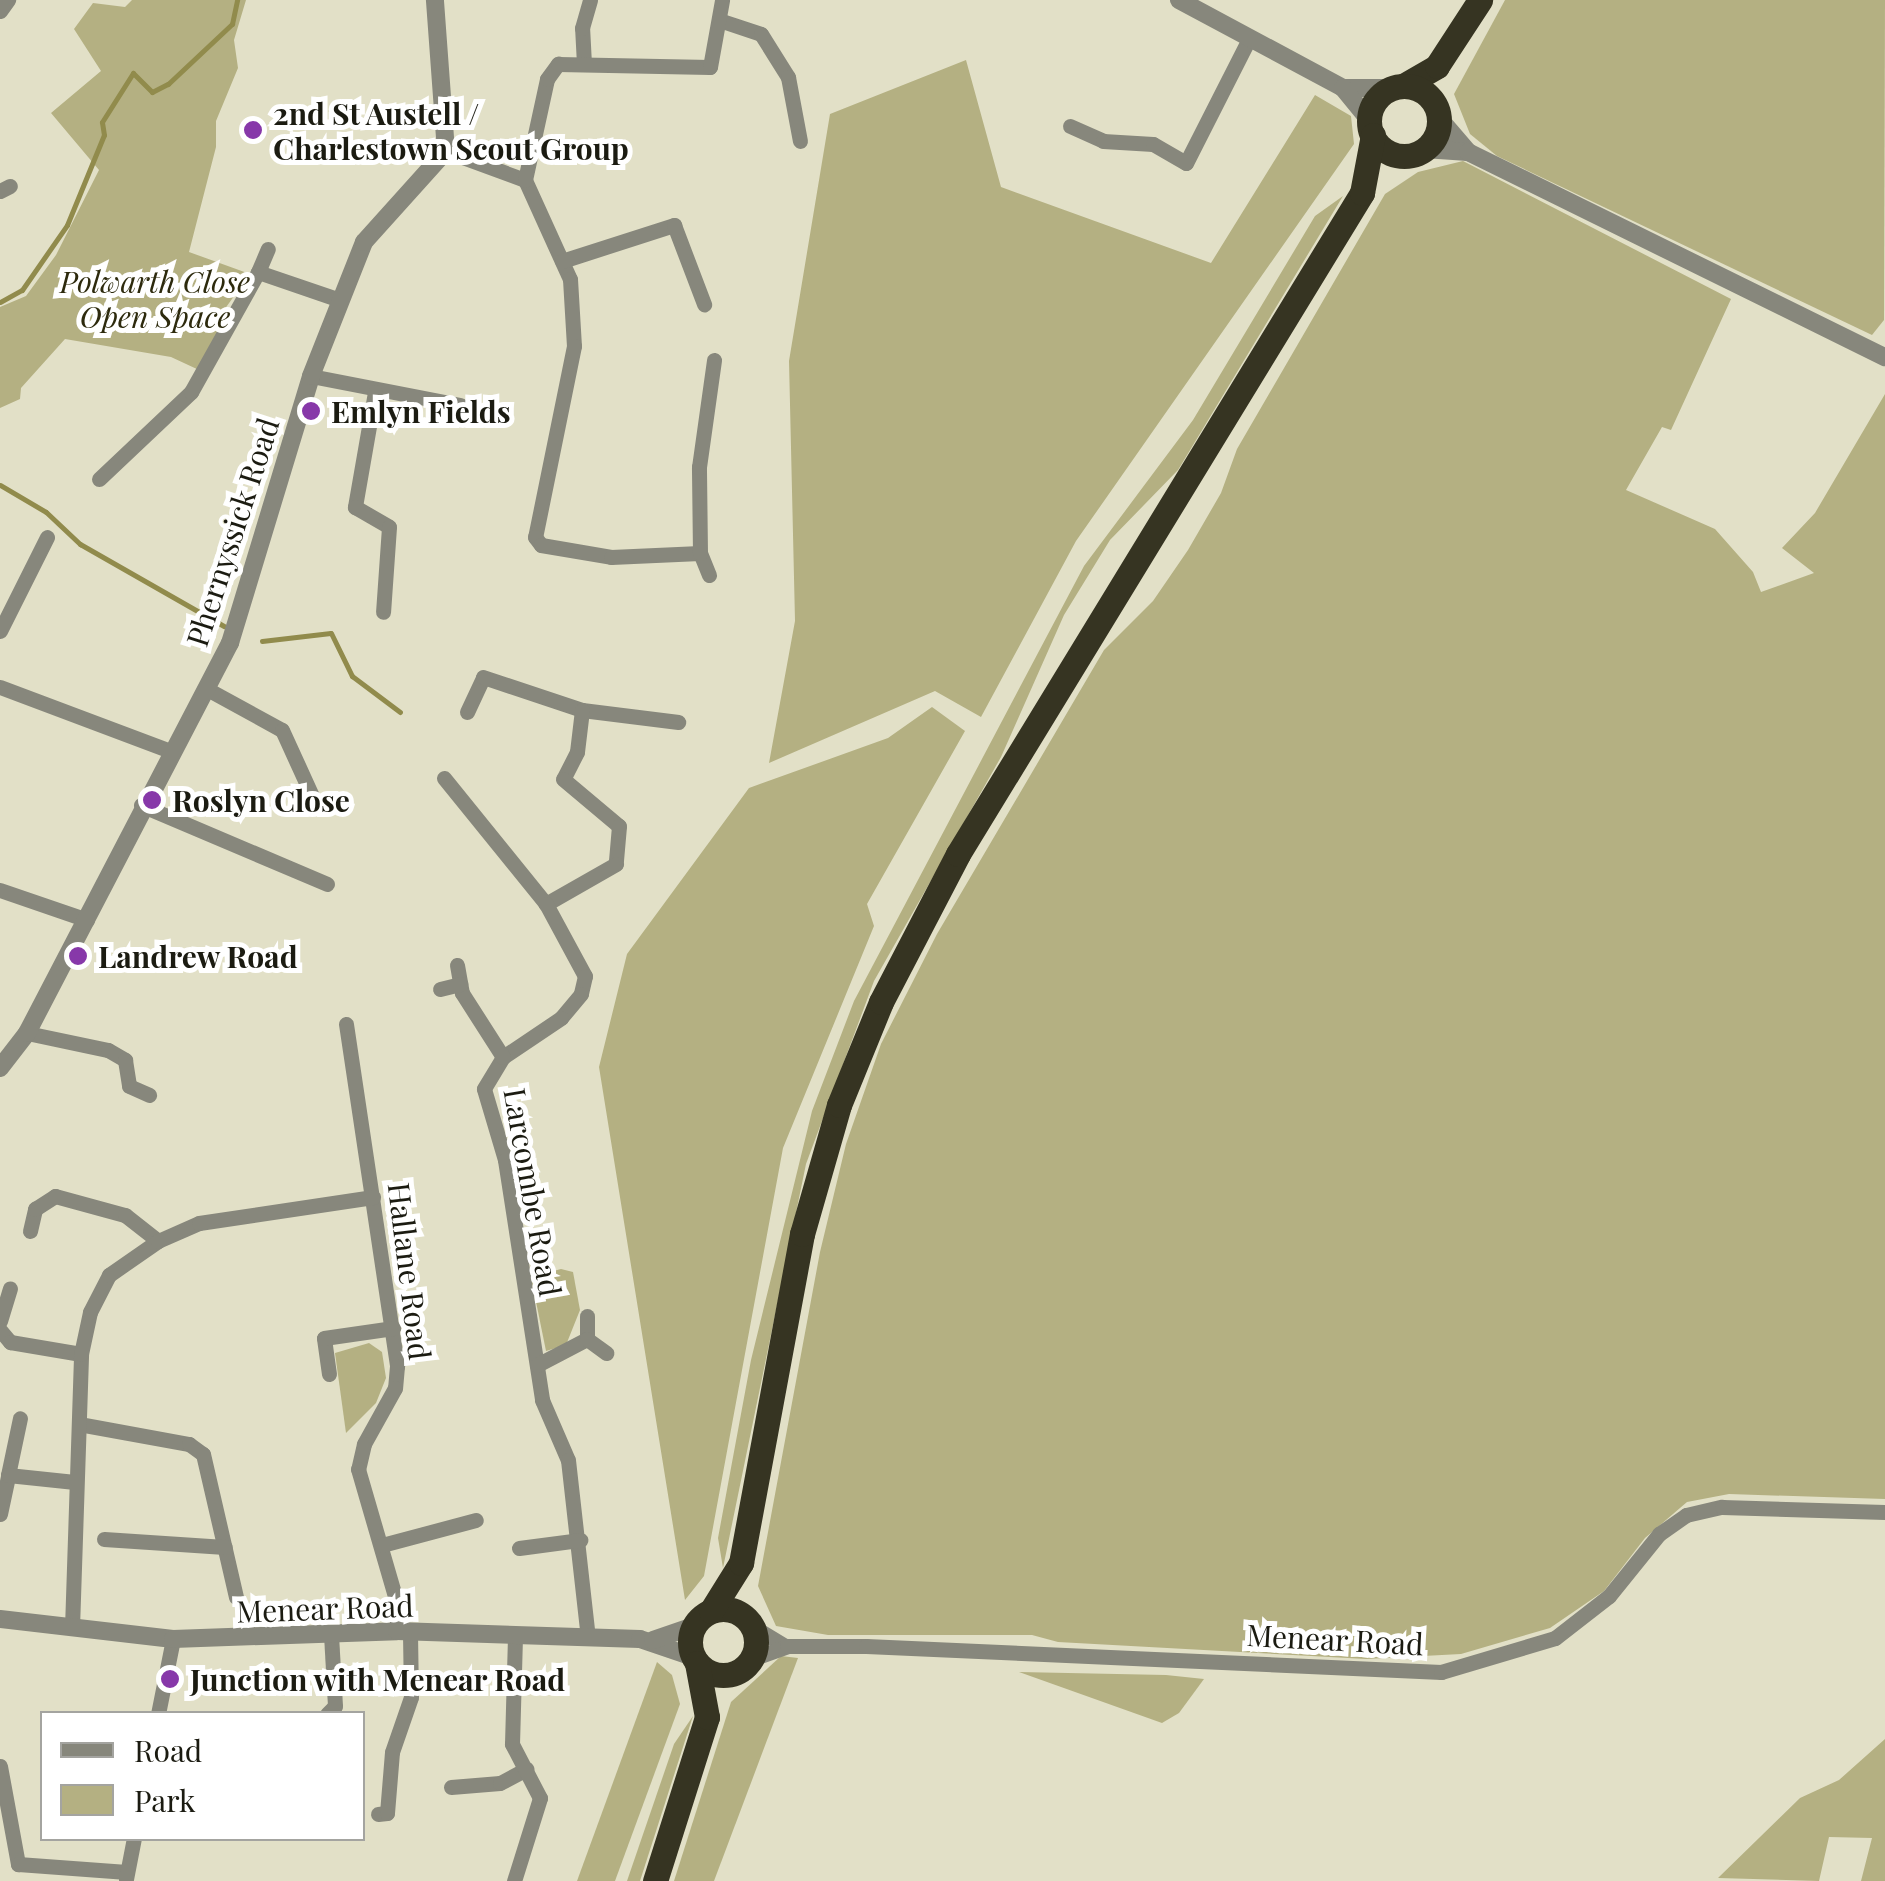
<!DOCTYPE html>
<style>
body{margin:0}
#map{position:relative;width:1885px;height:1881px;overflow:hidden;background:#e2e0c7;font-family:"Playfair Display",serif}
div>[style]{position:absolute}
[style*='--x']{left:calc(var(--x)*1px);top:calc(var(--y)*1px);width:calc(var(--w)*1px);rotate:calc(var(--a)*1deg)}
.green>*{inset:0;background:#b4b082}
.stream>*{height:5px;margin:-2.5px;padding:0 2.5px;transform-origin:2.5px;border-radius:2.5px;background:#918b4c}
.minor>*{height:15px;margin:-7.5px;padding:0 7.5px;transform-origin:7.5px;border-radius:7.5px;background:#87877c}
.tertiary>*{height:18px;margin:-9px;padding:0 9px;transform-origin:9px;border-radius:9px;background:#87877c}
.trunk>*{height:25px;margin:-12.5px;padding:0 12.5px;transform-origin:12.5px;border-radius:12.5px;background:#363422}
.trunk>.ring{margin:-12.5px;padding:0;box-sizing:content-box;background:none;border:25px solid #363422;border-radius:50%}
.dots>*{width:28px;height:28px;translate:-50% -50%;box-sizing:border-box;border:5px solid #fff;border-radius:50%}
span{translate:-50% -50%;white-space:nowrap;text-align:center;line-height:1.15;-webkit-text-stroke:10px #fff;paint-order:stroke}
.poi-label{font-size:30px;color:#1b1b11;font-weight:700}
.left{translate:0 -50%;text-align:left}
.park-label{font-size:30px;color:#2d2a0d;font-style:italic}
.street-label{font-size:30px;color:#1b1b11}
.legend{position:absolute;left:40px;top:1711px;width:325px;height:130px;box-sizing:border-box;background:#fff;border:2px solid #a4a4a0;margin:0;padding:12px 18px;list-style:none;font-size:30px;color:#1b1b11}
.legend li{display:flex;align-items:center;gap:20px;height:50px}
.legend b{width:50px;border:2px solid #a4a4a0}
</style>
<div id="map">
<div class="green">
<i style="clip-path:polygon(132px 0,246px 0,234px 40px,238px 68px,216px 121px,216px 147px,189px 252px,250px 274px,219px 317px,229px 323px,199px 370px,171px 357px,65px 339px,21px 388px,20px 399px,0 408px,0 307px,26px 296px,56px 255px,99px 170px,51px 113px,101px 71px,74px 29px,93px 3px,125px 7px)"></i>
<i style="clip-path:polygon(1505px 0,1885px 0,1884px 320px,1872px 335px,1497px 156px,1470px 134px,1454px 94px)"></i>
<i style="clip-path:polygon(966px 60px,1001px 187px,1211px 263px,1315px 95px,1351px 116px,1354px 144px,1076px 541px,981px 717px,935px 691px,769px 763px,795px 621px,789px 361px,830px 114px)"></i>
<i style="clip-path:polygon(1463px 161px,1731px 299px,1671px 430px,1662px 427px,1626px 490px,1715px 529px,1753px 572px,1761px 592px,1814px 573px,1782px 548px,1815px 513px,1885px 394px,1885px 1499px,1729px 1494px,1687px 1502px,1645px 1538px,1604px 1591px,1550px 1628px,1461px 1654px,1366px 1659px,1058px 1642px,1032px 1635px,828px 1635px,776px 1626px,758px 1586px,820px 1252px,846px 1144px,881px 1044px,937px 934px,1104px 650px,1153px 601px,1188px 550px,1221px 493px,1237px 449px,1385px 194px,1418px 172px)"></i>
<i style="clip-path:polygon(1343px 196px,1178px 470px,1110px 540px,1064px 615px,1001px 757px,874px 981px,806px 1164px,723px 1568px,718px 1538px,751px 1360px,812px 1111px,854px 1001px,1084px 566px,1193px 420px,1315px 216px)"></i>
<i style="clip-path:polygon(932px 707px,965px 731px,867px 904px,874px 926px,783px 1148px,704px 1576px,685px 1600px,599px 1067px,627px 954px,749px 788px,888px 738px)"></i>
<i style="clip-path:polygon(561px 1269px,573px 1272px,580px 1310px,566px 1345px,546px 1351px,531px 1277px)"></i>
<i style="clip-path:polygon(369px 1343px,382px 1352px,386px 1378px,376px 1403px,346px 1433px,335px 1353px)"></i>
<i style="clip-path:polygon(781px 1656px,798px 1658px,714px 1881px,674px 1881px,731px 1702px)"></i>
<i style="clip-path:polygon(657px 1662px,672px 1675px,680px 1704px,615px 1881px,577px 1881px)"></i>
<i style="clip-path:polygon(1019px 1672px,1166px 1675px,1204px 1679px,1179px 1713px,1162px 1723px)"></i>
<i style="clip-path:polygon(693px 1716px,640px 1881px,627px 1881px,674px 1744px)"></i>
<i style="clip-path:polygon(1885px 1739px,1885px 1881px,1861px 1881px,1872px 1838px,1829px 1837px,1819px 1881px,1718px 1878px,1800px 1798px,1839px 1780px)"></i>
</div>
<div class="stream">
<i style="--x:0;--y:302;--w:25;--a:-29"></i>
<i style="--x:22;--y:290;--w:79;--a:-55.3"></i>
<i style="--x:67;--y:225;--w:97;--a:-67.7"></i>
<i style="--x:104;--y:135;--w:13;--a:-99"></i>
<i style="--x:102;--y:122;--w:58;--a:-57.7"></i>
<i style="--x:133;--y:73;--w:27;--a:45"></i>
<i style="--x:152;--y:92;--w:18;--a:-27"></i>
<i style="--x:168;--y:84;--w:88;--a:-43.2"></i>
<i style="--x:232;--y:24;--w:25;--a:-78"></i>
<i style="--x:0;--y:485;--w:53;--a:30.4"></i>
<i style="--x:46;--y:512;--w:47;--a:43.3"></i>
<i style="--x:80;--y:544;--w:166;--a:29.7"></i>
<i style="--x:262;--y:641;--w:69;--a:-6.6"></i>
<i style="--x:331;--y:633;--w:48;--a:64"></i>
<i style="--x:352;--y:676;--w:60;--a:36.9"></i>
</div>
<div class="minor">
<i style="--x:0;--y:11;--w:14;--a:-54"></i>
<i style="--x:719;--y:20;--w:44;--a:18.4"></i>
<i style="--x:761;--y:34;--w:51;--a:57.9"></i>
<i style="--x:788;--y:77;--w:65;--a:79.4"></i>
<i style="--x:584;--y:64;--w:36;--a:-93"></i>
<i style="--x:582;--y:28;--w:29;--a:-74"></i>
<i style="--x:1070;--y:126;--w:36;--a:24"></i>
<i style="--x:1103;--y:141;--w:50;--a:3.4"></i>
<i style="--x:1153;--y:144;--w:38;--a:30"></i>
<i style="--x:1186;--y:163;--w:137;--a:-63.1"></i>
<i style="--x:446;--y:151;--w:84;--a:20.2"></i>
<i style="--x:525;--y:180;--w:109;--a:65.6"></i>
<i style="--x:570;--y:279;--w:67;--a:86.6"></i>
<i style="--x:574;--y:346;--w:195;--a:101.5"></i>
<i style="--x:535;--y:537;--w:10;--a:53"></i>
<i style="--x:541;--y:545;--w:71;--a:9.7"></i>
<i style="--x:611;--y:557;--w:89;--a:-2.6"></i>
<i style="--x:525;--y:180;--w:103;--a:-77.7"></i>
<i style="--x:547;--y:79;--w:19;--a:-54"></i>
<i style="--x:558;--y:64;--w:152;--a:1.1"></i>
<i style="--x:710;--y:67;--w:68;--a:-79.8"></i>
<i style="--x:0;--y:191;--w:11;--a:-27"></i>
<i style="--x:562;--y:261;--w:118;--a:-17.8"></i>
<i style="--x:674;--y:225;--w:85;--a:69.2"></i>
<i style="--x:258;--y:272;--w:25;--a:-67"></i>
<i style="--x:311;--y:376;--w:152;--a:11"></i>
<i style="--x:375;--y:392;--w:117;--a:99.9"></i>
<i style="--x:355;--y:507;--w:39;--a:30"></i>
<i style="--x:389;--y:527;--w:85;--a:94"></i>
<i style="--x:99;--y:479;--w:127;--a:-43.4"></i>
<i style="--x:191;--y:392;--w:137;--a:-60.8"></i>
<i style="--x:258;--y:272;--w:87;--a:18.9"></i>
<i style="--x:709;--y:575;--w:24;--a:-112"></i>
<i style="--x:700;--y:553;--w:86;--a:-90.7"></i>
<i style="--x:699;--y:467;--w:108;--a:-82"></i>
<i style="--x:0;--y:631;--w:105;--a:-63.4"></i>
<i style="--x:0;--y:687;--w:182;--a:20.6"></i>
<i style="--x:207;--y:689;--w:85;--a:28.7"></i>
<i style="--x:282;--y:730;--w:75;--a:65.5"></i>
<i style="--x:582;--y:710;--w:97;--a:7.1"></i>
<i style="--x:467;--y:712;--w:38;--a:-65"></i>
<i style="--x:483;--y:677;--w:104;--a:18.4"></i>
<i style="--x:582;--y:710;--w:42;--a:96.8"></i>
<i style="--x:577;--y:752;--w:30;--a:117"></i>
<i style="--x:563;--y:779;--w:73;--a:40"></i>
<i style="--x:619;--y:826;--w:38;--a:95"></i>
<i style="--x:616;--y:864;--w:81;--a:150.3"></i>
<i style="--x:444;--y:778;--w:162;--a:51"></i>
<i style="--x:546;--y:904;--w:82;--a:61.6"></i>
<i style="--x:585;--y:976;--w:18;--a:103"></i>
<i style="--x:581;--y:994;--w:31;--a:130"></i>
<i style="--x:561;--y:1018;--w:70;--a:146.1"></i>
<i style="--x:503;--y:1057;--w:37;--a:121"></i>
<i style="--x:484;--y:1089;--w:74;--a:73.5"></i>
<i style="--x:505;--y:1160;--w:243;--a:81.2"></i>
<i style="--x:542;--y:1400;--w:65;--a:66.6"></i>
<i style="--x:568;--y:1460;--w:179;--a:83.6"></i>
<i style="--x:141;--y:805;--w:202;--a:23"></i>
<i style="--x:0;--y:890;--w:92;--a:19"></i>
<i style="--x:457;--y:965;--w:28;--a:80"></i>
<i style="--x:462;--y:993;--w:76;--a:57.4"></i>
<i style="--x:440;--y:989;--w:21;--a:-14"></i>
<i style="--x:346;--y:1024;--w:346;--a:81.5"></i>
<i style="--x:397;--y:1366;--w:22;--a:95"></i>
<i style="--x:395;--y:1388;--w:64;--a:119"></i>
<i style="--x:364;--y:1444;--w:26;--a:103"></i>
<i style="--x:358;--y:1469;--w:140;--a:73.8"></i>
<i style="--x:397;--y:1603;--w:28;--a:90"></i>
<i style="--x:27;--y:1033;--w:83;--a:11.9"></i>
<i style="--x:108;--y:1050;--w:20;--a:30"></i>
<i style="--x:125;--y:1060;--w:26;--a:81"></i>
<i style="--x:129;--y:1086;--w:22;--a:24"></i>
<i style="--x:30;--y:1231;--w:23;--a:-77"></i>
<i style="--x:35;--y:1209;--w:24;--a:-33"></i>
<i style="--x:55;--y:1196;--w:73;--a:15.2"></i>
<i style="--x:125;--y:1215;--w:42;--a:38.2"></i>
<i style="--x:0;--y:1321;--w:34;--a:-73"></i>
<i style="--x:0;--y:1330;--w:16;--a:50"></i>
<i style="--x:10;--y:1342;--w:72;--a:9.6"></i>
<i style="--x:587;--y:1339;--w:23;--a:-90"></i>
<i style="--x:537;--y:1365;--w:56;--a:-27.5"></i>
<i style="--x:587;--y:1339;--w:24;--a:36"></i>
<i style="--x:329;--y:1374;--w:36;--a:-98"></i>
<i style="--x:324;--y:1338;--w:70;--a:-8.2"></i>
<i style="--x:79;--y:1424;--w:112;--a:10.3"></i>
<i style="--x:189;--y:1444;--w:17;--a:36"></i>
<i style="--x:203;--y:1454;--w:147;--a:77"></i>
<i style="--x:8;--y:1475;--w:58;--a:-78.1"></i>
<i style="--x:0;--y:1514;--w:40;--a:-78"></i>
<i style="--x:8;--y:1475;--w:67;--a:6"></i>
<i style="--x:104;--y:1539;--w:121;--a:3.8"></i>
<i style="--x:382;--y:1545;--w:97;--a:-14.9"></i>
<i style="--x:519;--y:1548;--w:62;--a:-7.5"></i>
<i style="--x:752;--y:1626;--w:37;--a:31"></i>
<i style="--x:72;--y:1628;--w:274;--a:-88.1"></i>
<i style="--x:81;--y:1354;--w:43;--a:-77.9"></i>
<i style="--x:90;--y:1312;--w:42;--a:-62.8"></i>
<i style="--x:109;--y:1275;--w:60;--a:-34.8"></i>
<i style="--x:158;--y:1241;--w:45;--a:-23.7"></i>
<i style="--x:199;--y:1223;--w:176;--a:-8.5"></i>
<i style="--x:752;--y:1659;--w:37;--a:-20"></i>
<i style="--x:787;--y:1646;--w:79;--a:0"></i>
<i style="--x:866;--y:1646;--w:576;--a:2.59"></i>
<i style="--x:1441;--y:1672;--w:119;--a:-16.6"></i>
<i style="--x:1555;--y:1638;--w:68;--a:-37.9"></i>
<i style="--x:1609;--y:1596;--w:80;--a:-51.1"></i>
<i style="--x:1659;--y:1534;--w:33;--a:-35"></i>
<i style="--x:1686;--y:1515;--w:37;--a:-13"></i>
<i style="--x:1722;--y:1507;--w:163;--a:1.8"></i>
<i style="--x:158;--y:1714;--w:76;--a:-78.7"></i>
<i style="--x:327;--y:1714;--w:11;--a:-45"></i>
<i style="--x:335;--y:1706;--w:72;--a:-93.2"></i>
<i style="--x:0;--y:1766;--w:100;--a:79.6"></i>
<i style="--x:18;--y:1864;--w:109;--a:4.2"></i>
<i style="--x:451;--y:1787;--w:49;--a:-4.7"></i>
<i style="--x:500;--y:1783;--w:30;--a:-28"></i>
<i style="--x:378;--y:1814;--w:9;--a:-6"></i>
<i style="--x:387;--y:1813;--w:61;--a:-85.3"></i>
<i style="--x:392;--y:1752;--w:58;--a:-70.9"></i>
<i style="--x:411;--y:1697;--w:65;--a:-90.9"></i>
<i style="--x:126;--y:1879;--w:42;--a:-79"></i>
<i style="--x:514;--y:1881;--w:87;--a:-72.6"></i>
<i style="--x:540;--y:1798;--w:61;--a:-117.4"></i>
<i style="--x:512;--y:1744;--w:109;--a:-88.4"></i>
</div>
<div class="tertiary">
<i style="--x:1179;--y:0;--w:186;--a:28.2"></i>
<i style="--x:1343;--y:88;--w:49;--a:0"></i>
<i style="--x:1343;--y:88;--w:43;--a:50.7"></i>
<i style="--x:1439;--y:118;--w:45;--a:49.5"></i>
<i style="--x:1424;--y:149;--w:44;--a:3.9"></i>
<i style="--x:1468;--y:152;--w:465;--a:26.2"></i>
<i style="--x:0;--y:1068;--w:44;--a:-52.4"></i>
<i style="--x:27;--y:1033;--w:440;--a:-62.5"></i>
<i style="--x:230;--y:643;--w:279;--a:-73.1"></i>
<i style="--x:311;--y:376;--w:144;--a:-68.4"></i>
<i style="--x:364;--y:242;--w:122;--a:-48"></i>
<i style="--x:446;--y:151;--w:151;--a:-94.2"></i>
<i style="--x:0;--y:1619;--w:174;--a:6.6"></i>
<i style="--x:173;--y:1639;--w:224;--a:-2"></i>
<i style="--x:397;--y:1631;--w:243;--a:1.9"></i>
<i style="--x:640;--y:1639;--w:56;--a:18.8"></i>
<i style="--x:653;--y:1640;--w:43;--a:-18.9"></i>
</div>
<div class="trunk">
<i style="--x:1403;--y:86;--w:39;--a:-30"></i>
<i style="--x:1437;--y:66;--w:79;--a:-56.9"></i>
<i class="ring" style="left:1369px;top:86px;width:45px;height:45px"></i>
<i class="ring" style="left:690px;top:1609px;width:41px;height:41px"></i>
<i style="--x:711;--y:1611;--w:57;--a:-58"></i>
<i style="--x:741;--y:1563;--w:335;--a:-79.5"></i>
<i style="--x:802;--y:1234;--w:134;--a:-74"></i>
<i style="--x:839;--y:1105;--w:111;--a:-67.8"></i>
<i style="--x:881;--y:1002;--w:167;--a:-62.5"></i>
<i style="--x:958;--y:854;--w:775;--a:-58.57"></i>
<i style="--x:1362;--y:193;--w:59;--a:-79.3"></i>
<i style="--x:655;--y:1881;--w:172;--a:-72.4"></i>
<i style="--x:707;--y:1717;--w:55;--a:-100.5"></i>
</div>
<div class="dots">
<i style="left:253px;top:130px;background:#8738a9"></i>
<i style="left:311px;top:411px;background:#8738a9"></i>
<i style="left:152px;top:800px;background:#8738a9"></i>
<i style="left:78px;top:956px;background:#8738a9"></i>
<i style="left:170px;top:1679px;background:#8738a9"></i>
</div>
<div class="poi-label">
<span class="left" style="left:273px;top:130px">2nd St Austell /<br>Charlestown Scout Group</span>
<span class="left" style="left:331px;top:411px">Emlyn Fields</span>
<span class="left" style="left:172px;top:800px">Roslyn Close</span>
<span class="left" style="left:98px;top:956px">Landrew Road</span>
<span class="left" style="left:190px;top:1679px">Junction with Menear Road</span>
</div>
<div class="park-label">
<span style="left:155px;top:298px">Polwarth Close<br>Open Space</span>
</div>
<div class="street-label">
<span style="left:232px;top:532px;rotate:-72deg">Phernyssick Road</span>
<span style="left:533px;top:1192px;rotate:80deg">Larcombe Road</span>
<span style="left:410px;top:1271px;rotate:83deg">Hallane Road</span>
<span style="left:325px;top:1608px;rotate:-2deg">Menear Road</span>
<span style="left:1335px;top:1639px;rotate:3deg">Menear Road</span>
</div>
<ul class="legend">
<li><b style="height:12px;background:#87877c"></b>Road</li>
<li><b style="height:28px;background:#b4b082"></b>Park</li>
</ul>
</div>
